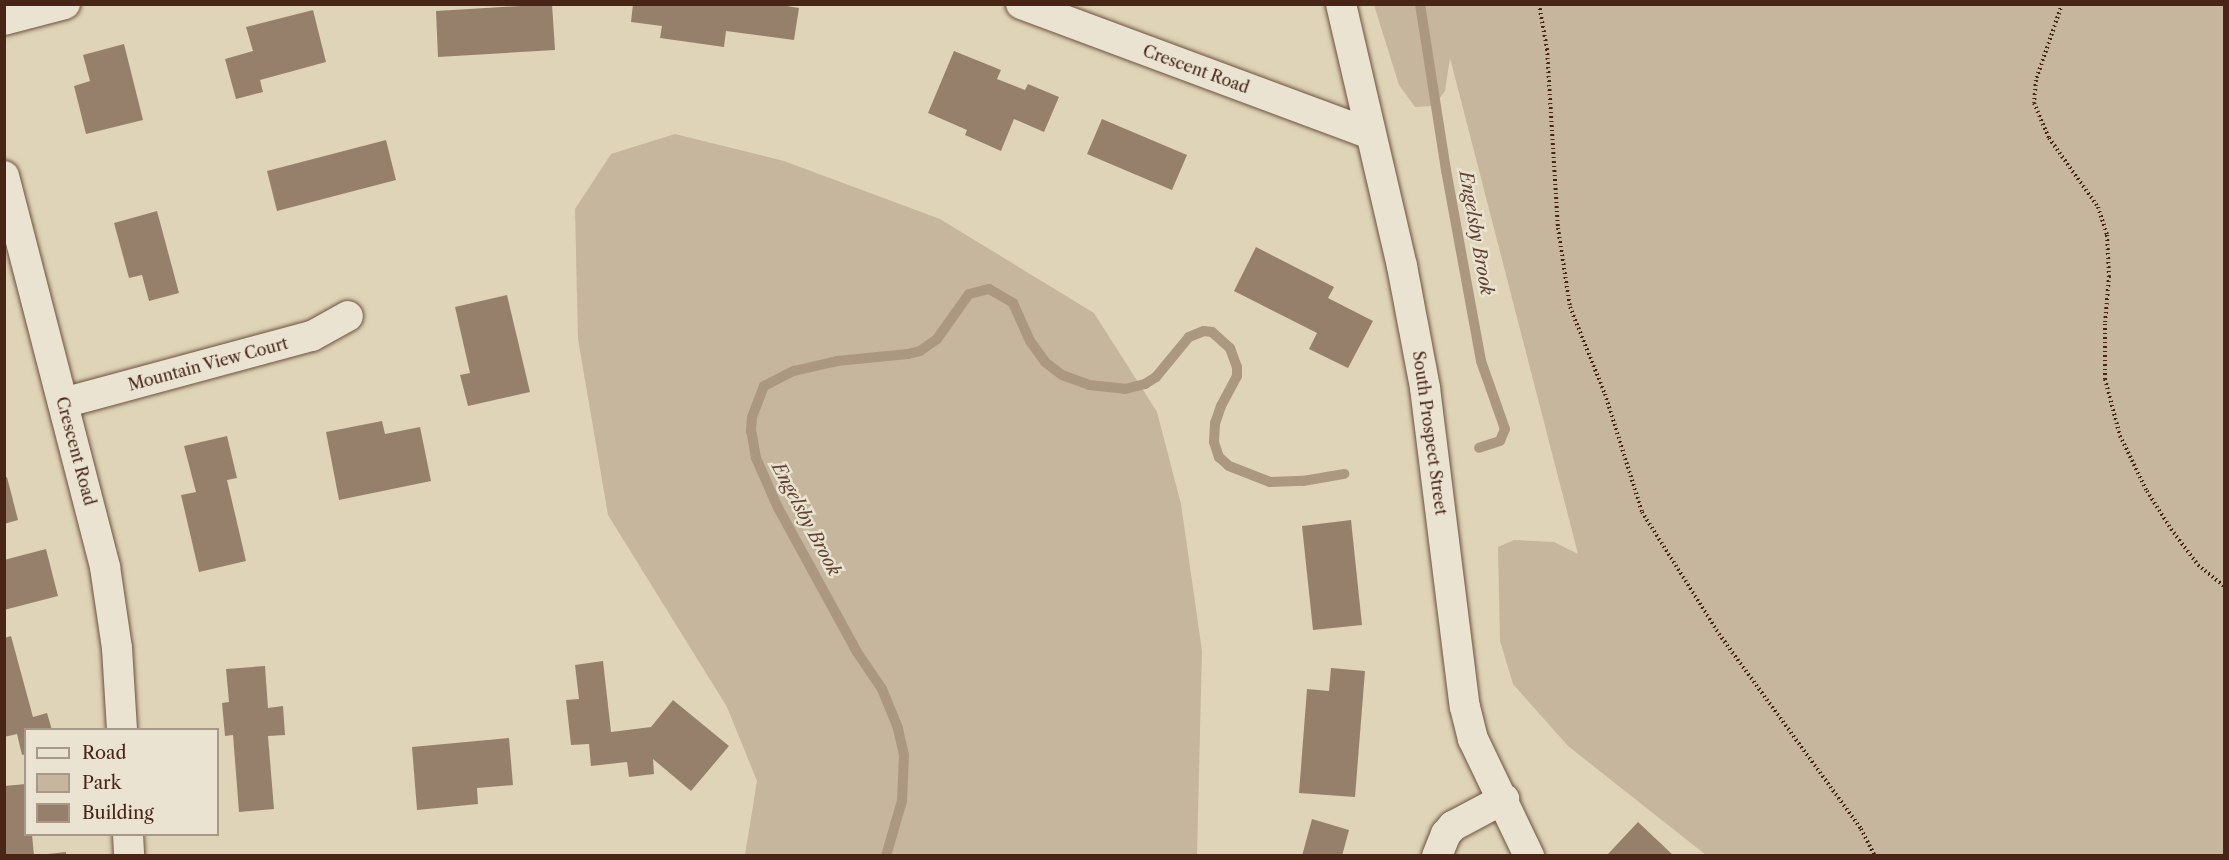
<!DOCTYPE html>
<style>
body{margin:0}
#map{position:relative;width:2229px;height:860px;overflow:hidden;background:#dfd4b8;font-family:"Libre Caslon Text",serif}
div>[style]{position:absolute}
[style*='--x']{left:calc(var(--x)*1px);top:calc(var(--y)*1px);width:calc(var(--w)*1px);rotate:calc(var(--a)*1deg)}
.green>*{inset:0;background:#c5b69d}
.stream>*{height:10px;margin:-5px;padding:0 5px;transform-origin:5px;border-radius:5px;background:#ac9881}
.building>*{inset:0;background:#97806b}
.path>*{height:4px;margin-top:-2px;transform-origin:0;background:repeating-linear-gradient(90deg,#482517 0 1.5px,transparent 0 4.5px)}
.roads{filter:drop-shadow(0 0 2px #6e513f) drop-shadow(0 0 2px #6e513f)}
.street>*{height:30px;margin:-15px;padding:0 15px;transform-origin:15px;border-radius:15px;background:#eae3d1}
span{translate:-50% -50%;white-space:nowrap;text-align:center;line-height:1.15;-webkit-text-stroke:5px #eae3d1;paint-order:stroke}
.street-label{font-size:16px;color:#482517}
.water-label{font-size:18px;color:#614232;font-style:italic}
.frame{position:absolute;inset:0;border:6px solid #482517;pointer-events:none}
.legend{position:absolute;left:24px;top:728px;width:195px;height:108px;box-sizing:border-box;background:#eae3d1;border:2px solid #a99787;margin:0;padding:8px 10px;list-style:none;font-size:18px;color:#482517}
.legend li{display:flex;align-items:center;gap:12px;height:30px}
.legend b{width:30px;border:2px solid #a99787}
</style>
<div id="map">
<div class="green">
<i style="clip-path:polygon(1374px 5px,2224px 5px,2224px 855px,1706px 855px,1568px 746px,1513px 684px,1500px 641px,1498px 547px,1514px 540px,1554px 542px,1578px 554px,1450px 58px,1445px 91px,1434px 106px,1415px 107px,1399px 85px)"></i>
<i style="clip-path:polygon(675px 134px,784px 161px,940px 219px,1094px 313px,1157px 412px,1181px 504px,1202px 651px,1197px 855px,745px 855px,757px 781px,727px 707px,608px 515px,578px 339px,575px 209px,611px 154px)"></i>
</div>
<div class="stream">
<i style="--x:1420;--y:4;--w:168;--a:81.1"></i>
<i style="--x:1446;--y:170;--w:194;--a:79.6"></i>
<i style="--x:1481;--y:361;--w:72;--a:70.6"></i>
<i style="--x:1505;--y:429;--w:13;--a:113"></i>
<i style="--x:1500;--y:441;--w:22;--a:162"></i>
<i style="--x:886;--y:856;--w:57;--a:-73.8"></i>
<i style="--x:902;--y:801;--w:46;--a:-87.5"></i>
<i style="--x:904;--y:755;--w:28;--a:-103"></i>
<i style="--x:898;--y:728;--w:42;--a:-112.3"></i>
<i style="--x:882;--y:689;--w:45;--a:-124"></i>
<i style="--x:857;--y:652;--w:164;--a:-118.7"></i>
<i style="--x:778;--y:508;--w:55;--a:-113.7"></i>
<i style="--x:756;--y:458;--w:27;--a:-100"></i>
<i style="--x:751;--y:431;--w:14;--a:-86"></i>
<i style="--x:752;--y:417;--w:33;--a:-69"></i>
<i style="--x:764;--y:386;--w:34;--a:-27"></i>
<i style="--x:794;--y:371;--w:44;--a:-13.1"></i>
<i style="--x:837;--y:361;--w:71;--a:-5.6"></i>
<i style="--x:908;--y:354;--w:12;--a:-14"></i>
<i style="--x:920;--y:351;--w:21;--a:-35"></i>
<i style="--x:937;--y:339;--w:55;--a:-54.6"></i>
<i style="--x:969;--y:294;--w:21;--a:-14"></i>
<i style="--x:989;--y:289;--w:28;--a:30"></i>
<i style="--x:1013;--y:303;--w:42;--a:65.9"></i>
<i style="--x:1030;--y:341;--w:26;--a:54"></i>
<i style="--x:1045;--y:362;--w:21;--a:37"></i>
<i style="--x:1062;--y:375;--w:29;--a:20"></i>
<i style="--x:1089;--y:385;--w:36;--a:6"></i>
<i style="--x:1125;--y:389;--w:21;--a:-14"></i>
<i style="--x:1145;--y:384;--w:13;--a:-32"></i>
<i style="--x:1156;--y:377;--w:52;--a:-50.5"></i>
<i style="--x:1189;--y:337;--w:16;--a:-22"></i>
<i style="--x:1204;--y:331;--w:8;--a:7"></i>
<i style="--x:1212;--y:332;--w:24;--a:42"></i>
<i style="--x:1230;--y:348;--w:20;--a:70"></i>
<i style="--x:1237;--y:367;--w:9;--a:90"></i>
<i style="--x:1237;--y:376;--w:34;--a:118"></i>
<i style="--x:1221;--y:406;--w:18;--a:109"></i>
<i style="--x:1215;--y:423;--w:19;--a:93"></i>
<i style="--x:1214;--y:442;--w:16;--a:72"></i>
<i style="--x:1219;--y:457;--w:13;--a:42"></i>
<i style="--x:1229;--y:466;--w:44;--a:21.3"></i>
<i style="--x:1270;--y:482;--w:33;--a:-2"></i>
<i style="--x:1303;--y:481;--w:42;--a:-9.7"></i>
</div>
<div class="building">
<i style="clip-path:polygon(552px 4px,555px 50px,438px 57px,436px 11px)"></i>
<i style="clip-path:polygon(633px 4px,774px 4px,799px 8px,794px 40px,726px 31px,724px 47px,660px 38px,662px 26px,631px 22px)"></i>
<i style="clip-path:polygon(313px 10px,326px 62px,260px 80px,263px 92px,236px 99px,225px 59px,253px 51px,246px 27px)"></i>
<i style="clip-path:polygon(124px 44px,143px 120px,86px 134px,74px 86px,90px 81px,83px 55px)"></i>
<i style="clip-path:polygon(954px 51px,1001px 70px,997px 79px,1025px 90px,1028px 84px,1059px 97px,1044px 132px,1014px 119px,1001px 151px,965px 135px,967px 130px,928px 113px)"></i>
<i style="clip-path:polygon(1102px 119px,1187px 155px,1172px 190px,1087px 154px)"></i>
<i style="clip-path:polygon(386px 140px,396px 180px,277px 211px,267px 171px)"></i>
<i style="clip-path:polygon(157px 211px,179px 293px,149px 301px,142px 275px,129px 278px,114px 223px)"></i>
<i style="clip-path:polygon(1256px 247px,1334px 287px,1328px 298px,1373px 321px,1348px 368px,1309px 349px,1317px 333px,1234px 291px)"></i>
<i style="clip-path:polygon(507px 295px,530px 392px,468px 406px,460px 375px,470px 373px,455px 307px)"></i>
<i style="clip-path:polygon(382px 421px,385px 434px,420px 427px,431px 481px,339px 500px,326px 432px)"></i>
<i style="clip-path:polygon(227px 436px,237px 478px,227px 480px,246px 561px,199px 572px,181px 495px,196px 492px,184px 446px)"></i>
<i style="clip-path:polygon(7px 477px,18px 520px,4px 524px,4px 478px)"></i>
<i style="clip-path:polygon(1351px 520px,1362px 625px,1313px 630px,1302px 526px)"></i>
<i style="clip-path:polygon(46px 549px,58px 596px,4px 610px,4px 560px)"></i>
<i style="clip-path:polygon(11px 636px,33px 717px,47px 713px,52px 730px,26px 730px,26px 754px,22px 755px,17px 734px,4px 737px,4px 638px)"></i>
<i style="clip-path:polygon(603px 661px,611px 732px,651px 727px,673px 700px,729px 746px,691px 791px,653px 759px,654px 774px,629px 777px,627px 762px,591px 766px,589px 744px,571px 745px,566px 700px,579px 699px,575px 665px)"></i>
<i style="clip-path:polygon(265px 666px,268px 708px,283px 706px,285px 735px,268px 736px,274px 809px,239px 812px,233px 735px,225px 736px,222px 703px,229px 702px,226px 669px)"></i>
<i style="clip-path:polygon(1331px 668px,1365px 671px,1355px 797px,1299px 793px,1307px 689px,1329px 691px)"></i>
<i style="clip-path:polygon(509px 738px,513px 785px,477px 788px,478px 804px,417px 810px,412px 747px)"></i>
<i style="clip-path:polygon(26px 784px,26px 834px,32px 834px,34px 856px,4px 856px,4px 786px)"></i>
<i style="clip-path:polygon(1312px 819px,1349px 830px,1342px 856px,1302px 856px)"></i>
<i style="clip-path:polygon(1638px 822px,1674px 856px,1610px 856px,1608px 854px)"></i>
<i style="clip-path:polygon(66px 852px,66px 856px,48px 856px,48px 854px)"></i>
</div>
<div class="path">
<i style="--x:1539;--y:4;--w:46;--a:79.9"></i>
<i style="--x:1547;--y:49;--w:179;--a:86.5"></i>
<i style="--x:1558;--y:228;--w:80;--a:81.4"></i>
<i style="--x:1570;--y:307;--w:94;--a:68.1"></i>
<i style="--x:1605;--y:394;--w:124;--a:72.6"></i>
<i style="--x:1642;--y:512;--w:144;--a:57.7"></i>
<i style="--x:1719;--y:634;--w:241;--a:53.9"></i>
<i style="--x:1861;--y:829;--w:30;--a:63"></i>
<i style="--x:2062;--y:4;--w:80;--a:108.9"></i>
<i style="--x:2036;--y:80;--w:23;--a:95"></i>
<i style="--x:2034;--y:103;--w:38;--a:67"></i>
<i style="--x:2049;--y:138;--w:85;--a:54.6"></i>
<i style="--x:2098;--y:207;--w:29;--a:72"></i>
<i style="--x:2107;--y:235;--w:41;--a:87.2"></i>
<i style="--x:2109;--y:276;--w:48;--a:94.8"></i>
<i style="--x:2105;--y:324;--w:55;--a:90"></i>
<i style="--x:2105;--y:379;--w:59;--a:75.3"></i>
<i style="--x:2120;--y:436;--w:61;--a:63.9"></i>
<i style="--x:2147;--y:491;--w:45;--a:57.7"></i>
<i style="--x:2171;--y:529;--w:45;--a:53.1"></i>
<i style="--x:2198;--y:565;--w:33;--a:39"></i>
</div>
<div class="roads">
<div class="street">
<i style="--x:1021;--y:4;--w:372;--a:20.4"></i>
<i style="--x:1341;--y:4;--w:269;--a:76.9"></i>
<i style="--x:1402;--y:266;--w:124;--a:79.3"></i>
<i style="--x:1425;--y:388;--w:321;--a:82.9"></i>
<i style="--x:1465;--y:707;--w:33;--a:76"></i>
<i style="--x:1473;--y:739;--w:130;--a:64.4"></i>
<i style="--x:4;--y:20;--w:63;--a:-14.7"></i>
<i style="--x:4;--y:176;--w:404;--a:75.5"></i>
<i style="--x:105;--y:567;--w:82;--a:81.6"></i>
<i style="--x:117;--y:648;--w:82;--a:86.5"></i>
<i style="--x:63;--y:403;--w:258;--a:-15.1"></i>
<i style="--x:312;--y:336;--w:41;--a:-29.1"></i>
<i style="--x:128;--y:834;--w:22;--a:87"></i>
<i style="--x:1437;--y:856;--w:24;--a:-68"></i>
<i style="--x:1446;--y:834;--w:11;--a:-49"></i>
<i style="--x:1453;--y:826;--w:58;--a:-27.9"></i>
</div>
</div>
<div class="street-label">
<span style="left:1196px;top:69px;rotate:20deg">Crescent Road</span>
<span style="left:208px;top:364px;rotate:-15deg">Mountain View Court</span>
<span style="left:1430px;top:433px;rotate:82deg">South Prospect Street</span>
<span style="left:76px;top:451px;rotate:75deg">Crescent Road</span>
</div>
<div class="water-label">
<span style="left:1476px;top:233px;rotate:80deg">Engelsby Brook</span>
<span style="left:806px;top:519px;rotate:62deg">Engelsby Brook</span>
</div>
<div class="frame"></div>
<ul class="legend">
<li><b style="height:8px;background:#eae3d1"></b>Road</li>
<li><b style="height:16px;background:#c5b69d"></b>Park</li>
<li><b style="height:16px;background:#97806b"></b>Building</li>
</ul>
</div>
